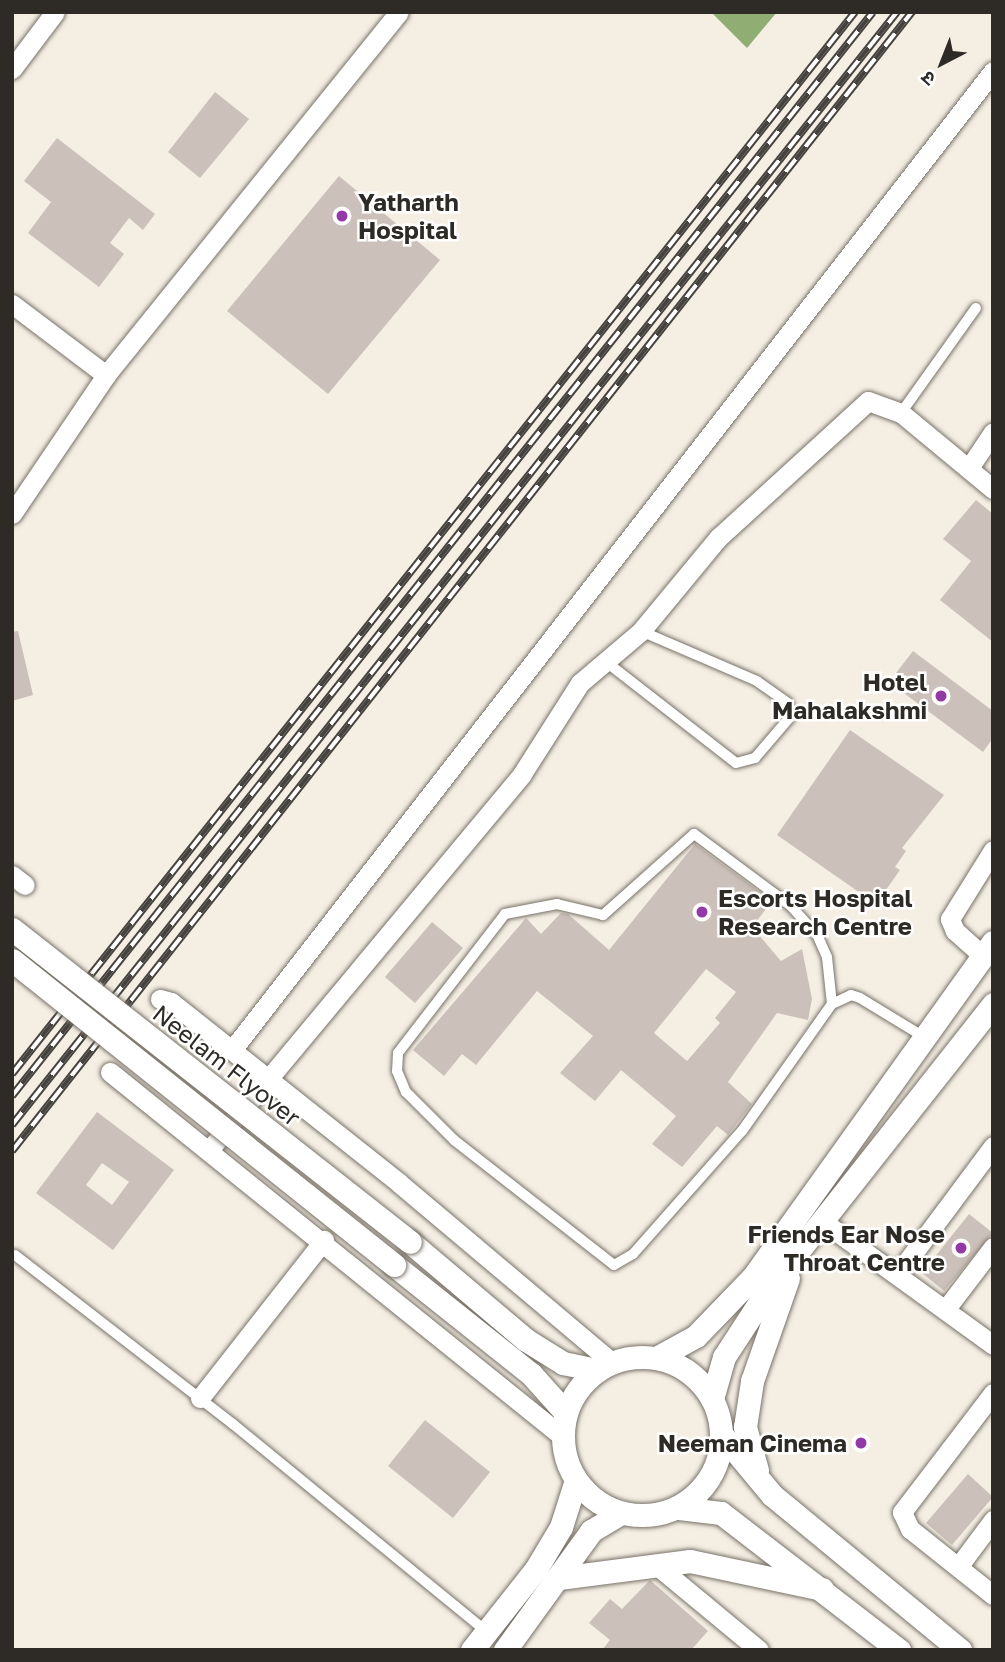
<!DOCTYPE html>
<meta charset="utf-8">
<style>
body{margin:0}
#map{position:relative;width:1005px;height:1662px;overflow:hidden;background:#f4eee3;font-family:"Golos Text","Noto Sans Devanagari",sans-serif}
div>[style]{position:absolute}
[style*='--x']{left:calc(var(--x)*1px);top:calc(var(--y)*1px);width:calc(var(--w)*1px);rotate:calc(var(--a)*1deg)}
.water>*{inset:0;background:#90ad74}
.building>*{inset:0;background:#ccc1ba}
.roads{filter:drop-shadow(0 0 2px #787268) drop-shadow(0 0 2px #787268)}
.service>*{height:10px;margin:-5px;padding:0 5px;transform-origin:5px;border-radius:5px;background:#fff}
.minor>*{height:19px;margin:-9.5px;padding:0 9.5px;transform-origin:9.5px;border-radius:9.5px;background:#fff}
.tertiary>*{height:23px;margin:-11.5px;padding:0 11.5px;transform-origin:11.5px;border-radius:11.5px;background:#fff}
.tertiary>.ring{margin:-11.5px;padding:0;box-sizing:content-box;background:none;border:23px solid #fff;border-radius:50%}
.rail>*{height:8px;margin-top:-4px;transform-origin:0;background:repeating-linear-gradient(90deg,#fff 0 16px,#46433e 0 32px);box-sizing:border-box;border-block:2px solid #46433e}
.bridges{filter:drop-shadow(0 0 2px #787268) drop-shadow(0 0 2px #787268)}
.tertiary-bridge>*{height:23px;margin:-11.5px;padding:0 11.5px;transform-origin:11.5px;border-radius:11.5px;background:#fff}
.dots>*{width:19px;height:19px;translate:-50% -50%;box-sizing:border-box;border:4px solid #fff;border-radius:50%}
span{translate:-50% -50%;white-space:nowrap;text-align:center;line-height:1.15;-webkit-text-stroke:5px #fff;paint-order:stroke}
.poi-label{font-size:24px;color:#2e2b27;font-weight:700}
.left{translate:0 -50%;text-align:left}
.right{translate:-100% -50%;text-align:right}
.street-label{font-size:24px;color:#2e2b27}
.frame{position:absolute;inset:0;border:14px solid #2e2b27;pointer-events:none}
.north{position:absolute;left:907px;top:28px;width:70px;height:70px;-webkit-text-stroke:5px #fff;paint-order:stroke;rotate:222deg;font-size:19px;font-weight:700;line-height:28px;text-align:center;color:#2e2b27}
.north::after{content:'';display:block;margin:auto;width:24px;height:32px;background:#2e2b27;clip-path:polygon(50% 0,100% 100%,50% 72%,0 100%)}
</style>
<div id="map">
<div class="water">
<i style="clip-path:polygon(711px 12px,777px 12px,747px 48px)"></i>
</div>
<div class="building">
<i style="clip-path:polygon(215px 92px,249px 119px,200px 178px,168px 152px)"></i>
<i style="clip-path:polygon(57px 138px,155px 214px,143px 230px,129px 218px,110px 243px,124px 254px,99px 287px,28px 233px,51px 202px,24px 181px)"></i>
<i style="clip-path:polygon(339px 176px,440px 260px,328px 394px,227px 311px)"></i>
<i style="clip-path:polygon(976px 500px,993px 514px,993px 642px,940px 600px,971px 561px,943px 539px)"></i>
<i style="clip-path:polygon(18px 631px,33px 695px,12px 701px,12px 632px)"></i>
<i style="clip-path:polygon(913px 651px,993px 711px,993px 738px,983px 752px,889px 682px)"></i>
<i style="clip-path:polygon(850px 730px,944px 795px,902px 848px,906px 851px,895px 867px,900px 870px,876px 904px,777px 835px)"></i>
<i style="clip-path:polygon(evenodd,695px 844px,772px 901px,752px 927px,781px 961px,802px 949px,812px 999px,808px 1020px,777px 1013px,728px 1082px,752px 1104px,728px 1135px,717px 1126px,682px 1167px,652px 1144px,676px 1116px,621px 1070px,595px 1101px,560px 1073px,593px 1036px,537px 991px,476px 1065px,462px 1054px,444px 1076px,413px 1050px,526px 918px,541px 934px,561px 913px,568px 914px,609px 950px,695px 844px,706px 969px,736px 992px,715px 1018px,720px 1023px,687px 1061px,654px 1033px,706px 969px)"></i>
<i style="clip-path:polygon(432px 922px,463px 948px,415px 1003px,385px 977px)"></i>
<i style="clip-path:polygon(evenodd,97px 1112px,174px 1170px,113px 1250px,36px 1193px,97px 1112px,102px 1163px,129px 1182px,112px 1205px,86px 1185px,102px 1163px)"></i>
<i style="clip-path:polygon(969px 1214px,993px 1233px,944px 1291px,922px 1273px)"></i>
<i style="clip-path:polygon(425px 1420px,490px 1472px,453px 1518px,388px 1466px)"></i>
<i style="clip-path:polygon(968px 1474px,993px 1497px,952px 1545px,926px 1523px)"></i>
<i style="clip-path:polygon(650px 1580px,708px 1631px,691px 1650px,602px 1650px,610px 1640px,589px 1623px,610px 1599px,622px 1609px)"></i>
</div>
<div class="roads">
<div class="service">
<i style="--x:901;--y:413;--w:129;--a:-54.5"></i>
<i style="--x:605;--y:661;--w:166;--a:37.9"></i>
<i style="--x:736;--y:763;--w:20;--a:-15"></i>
<i style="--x:755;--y:758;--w:54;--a:-49.5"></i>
<i style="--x:790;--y:717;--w:14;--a:-98"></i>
<i style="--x:788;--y:703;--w:38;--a:-145"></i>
<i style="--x:757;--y:681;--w:126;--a:-156.7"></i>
<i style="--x:832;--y:1004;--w:47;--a:-96.1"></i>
<i style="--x:827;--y:957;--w:24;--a:-114"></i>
<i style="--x:817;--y:935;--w:39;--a:-132"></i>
<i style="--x:791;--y:906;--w:121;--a:-143.4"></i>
<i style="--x:694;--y:834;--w:122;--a:138.3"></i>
<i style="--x:603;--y:915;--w:47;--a:-166.6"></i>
<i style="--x:557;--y:904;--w:53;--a:169.1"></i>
<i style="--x:505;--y:914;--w:175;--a:127.6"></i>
<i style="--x:398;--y:1053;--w:18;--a:93"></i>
<i style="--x:397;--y:1071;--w:23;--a:67"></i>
<i style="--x:406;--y:1092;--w:68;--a:45"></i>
<i style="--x:454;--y:1140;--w:203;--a:38"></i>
<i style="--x:614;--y:1265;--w:22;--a:-30"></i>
<i style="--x:633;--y:1254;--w:164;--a:-48.5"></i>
<i style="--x:742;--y:1131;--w:156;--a:-54.7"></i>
<i style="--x:832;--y:1004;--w:21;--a:-25"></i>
<i style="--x:851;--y:995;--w:9;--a:18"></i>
<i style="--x:860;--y:998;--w:75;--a:31.4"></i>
<i style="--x:15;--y:1255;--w:276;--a:37.8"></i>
<i style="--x:233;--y:1424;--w:327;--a:39.3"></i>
</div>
<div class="minor">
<i style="--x:12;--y:69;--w:71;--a:-53"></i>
<i style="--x:12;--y:304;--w:118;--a:37.1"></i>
<i style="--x:969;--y:468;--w:43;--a:-56.3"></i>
<i style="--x:12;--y:514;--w:168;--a:-55.9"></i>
<i style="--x:106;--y:375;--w:466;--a:-51.1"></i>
<i style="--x:12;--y:875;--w:16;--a:38"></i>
<i style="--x:983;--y:956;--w:38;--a:-138"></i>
<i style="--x:955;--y:931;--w:13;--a:-113"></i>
<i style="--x:950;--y:919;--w:81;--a:-58.1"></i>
<i style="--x:160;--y:999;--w:11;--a:15"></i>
<i style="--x:171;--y:1002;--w:291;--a:38.4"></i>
<i style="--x:399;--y:1183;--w:280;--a:40.1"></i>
<i style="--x:232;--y:1050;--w:1240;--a:-52.14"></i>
<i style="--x:110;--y:1072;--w:582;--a:38.86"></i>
<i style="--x:209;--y:1150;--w:489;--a:-50.2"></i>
<i style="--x:522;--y:774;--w:108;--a:-57.5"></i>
<i style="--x:580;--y:683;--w:80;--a:-40.4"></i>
<i style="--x:641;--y:631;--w:121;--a:-50.4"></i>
<i style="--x:718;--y:538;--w:203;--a:-42.4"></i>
<i style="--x:868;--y:401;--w:35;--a:20"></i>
<i style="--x:901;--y:413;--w:119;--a:39.6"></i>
<i style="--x:822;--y:1221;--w:211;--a:35.9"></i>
<i style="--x:897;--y:1275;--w:161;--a:-53.3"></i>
<i style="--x:945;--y:1310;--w:79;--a:-52.7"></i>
<i style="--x:993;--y:1393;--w:150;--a:127.4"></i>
<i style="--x:902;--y:1512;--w:19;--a:65"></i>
<i style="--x:910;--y:1529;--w:106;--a:38.5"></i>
<i style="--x:200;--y:1398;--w:201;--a:-51.9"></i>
<i style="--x:655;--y:1564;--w:135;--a:39.6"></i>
<i style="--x:958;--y:1567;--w:59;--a:-53.3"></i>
</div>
<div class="tertiary">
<i style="--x:410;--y:1242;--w:152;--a:40.2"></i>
<i style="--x:526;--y:1340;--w:44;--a:31.9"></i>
<i style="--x:563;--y:1363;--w:34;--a:12"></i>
<i style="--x:394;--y:1265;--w:175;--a:38.5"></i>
<i style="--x:531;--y:1374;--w:52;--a:48.1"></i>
<i class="ring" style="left:563px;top:1357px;width:135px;height:135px"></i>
<i style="--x:658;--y:1357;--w:43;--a:-28.9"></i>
<i style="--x:696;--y:1336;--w:82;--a:-46"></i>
<i style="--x:753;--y:1277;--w:412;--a:-54.4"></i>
<i style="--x:712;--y:1399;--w:44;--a:-74.1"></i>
<i style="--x:724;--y:1357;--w:82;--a:-56.9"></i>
<i style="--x:769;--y:1288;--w:362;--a:-51.7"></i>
<i style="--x:722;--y:1435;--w:78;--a:50.2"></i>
<i style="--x:772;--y:1495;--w:244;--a:39.5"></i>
<i style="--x:757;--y:1470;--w:45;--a:-105.6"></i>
<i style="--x:745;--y:1427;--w:47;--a:-81.3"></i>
<i style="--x:752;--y:1381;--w:109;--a:-70.7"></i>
<i style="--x:679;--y:1508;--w:42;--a:6.8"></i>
<i style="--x:721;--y:1513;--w:225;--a:37.6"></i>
<i style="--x:559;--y:1578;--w:132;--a:-7.4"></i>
<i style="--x:690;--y:1561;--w:135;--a:12"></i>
<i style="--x:472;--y:1650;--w:103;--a:-51.7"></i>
<i style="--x:536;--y:1569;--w:49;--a:-59.2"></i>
<i style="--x:561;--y:1527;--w:49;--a:-72.3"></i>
<i style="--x:505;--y:1650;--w:147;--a:-54.1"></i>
<i style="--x:591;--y:1531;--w:35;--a:-31"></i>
</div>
</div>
<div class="rail">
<i style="--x:12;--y:1074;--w:1356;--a:-51.56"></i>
<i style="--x:12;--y:1096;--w:1384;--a:-51.54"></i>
<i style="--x:12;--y:1125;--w:1422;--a:-51.51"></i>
<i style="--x:12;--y:1151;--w:1452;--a:-51.69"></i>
</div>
<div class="bridges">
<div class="tertiary-bridge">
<i style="--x:12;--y:929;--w:506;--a:38.18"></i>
<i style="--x:12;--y:960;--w:489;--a:38.6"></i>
</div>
</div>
<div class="dots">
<i style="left:342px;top:216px;background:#9339a5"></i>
<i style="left:941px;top:696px;background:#9339a5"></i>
<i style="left:702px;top:912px;background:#9339a5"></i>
<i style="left:961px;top:1248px;background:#9339a5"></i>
<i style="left:861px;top:1443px;background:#9339a5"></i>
</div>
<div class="poi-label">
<span class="left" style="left:358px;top:216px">Yatharth<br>Hospital</span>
<span class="right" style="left:927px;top:696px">Hotel<br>Mahalakshmi</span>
<span class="left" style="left:718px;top:912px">Escorts Hospital<br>Research Centre</span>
<span class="right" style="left:945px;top:1248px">Friends Ear Nose<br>Throat Centre</span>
<span class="right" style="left:847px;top:1443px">Neeman Cinema</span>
</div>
<div class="street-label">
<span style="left:227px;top:1065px;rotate:38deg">Neelam Flyover</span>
</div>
<div class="frame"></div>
<div class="north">उ</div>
</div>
